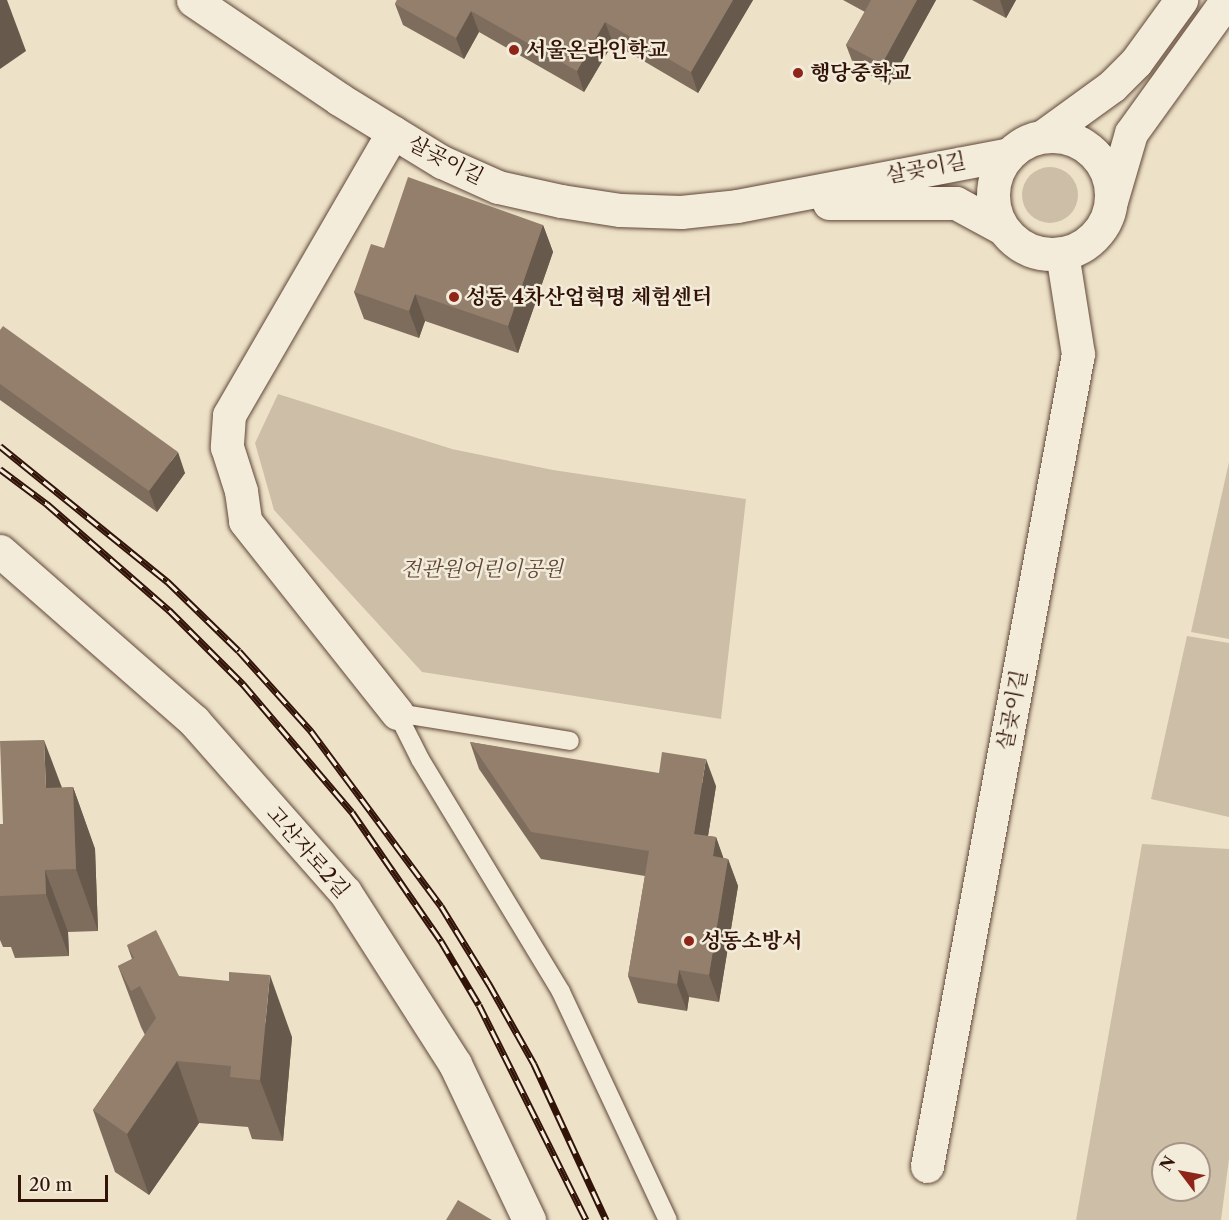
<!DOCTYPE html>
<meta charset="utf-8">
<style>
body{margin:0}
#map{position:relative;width:1229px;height:1220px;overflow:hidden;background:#ede2c8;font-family:"Libre Caslon Text","Noto Serif KR",serif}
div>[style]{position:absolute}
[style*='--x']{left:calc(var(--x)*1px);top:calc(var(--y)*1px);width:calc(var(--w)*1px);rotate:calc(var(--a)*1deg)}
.green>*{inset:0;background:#cdbfa7}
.round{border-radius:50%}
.roads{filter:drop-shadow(0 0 2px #614738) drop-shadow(0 0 2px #614738)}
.lane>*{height:18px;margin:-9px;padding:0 9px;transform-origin:9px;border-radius:9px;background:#f3ecdb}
.street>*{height:33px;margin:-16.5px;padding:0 16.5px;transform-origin:16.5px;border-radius:16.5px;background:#f3ecdb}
.secondary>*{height:33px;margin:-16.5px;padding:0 16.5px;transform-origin:16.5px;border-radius:16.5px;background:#f3ecdb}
.secondary>.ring{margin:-16.5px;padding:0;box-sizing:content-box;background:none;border:33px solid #f3ecdb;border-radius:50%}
.rail>*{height:7px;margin-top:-3.5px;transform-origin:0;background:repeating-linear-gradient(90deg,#f3ecdb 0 14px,#321308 0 28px);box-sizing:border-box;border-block:2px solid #321308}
.wall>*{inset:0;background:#7e6d5d}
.shaded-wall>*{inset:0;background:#67594c}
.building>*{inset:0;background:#937f6c}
.dots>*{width:16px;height:16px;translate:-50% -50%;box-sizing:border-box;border:3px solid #f3ecdb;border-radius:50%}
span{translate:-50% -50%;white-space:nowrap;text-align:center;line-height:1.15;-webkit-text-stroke:5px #f3ecdb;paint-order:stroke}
.poi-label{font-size:21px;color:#321308;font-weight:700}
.left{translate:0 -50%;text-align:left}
.street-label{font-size:21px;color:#321308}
.park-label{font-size:21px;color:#604738;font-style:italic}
.north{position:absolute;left:1151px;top:1142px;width:60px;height:60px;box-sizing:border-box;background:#f3ecdb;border:2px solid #a69587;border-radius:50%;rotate:302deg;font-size:16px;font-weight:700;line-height:24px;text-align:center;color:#321308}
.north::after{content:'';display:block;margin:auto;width:21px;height:27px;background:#8f2418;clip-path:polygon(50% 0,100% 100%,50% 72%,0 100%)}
.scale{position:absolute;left:18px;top:1175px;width:90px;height:27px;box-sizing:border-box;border:3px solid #321308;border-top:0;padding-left:8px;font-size:18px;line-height:21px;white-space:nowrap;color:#321308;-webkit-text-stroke:4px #f3ecdb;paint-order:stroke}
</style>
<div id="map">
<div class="green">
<i class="round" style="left:1022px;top:167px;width:56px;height:56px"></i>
<i style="clip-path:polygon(278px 394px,452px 449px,553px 470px,746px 499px,721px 719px,422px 672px,274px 510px,255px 443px)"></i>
<i style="clip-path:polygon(1229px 462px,1229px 639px,1191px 632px)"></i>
<i style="clip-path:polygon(1187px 636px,1229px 643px,1229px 817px,1151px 799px)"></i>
<i style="clip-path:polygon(evenodd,1142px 844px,1229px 849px,1229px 1159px,1221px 1220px,1076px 1220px,1142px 844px,1163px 1154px,1199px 1154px,1199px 1190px,1163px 1190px,1163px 1154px)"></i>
</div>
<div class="roads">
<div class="lane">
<i style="--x:397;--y:713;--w:51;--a:63.4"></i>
<i style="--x:420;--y:759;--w:272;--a:58.8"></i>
<i style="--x:561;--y:992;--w:252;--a:64.9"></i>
<i style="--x:397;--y:713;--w:175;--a:9.2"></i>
</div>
<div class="street">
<i style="--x:0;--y:551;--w:258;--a:41.2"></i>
<i style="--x:194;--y:721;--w:228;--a:48.6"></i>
<i style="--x:345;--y:892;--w:204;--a:57.4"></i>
<i style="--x:455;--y:1064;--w:173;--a:64.6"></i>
<i style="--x:927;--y:1166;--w:826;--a:-79.47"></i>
<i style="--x:1078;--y:354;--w:102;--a:-99"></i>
</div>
<div class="secondary">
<i style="--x:193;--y:0;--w:176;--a:34.1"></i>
<i style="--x:339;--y:99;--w:121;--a:31.5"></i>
<i style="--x:442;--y:162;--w:61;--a:24.1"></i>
<i style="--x:498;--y:187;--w:65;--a:12.5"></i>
<i style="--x:561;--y:201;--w:60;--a:8.7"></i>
<i style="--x:620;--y:210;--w:61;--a:1.9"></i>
<i style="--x:681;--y:212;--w:56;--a:-6.1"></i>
<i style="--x:737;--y:206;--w:277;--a:-10.8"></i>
<i style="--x:393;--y:132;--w:327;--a:120.1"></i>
<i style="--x:229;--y:415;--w:32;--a:94"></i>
<i style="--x:227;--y:447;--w:46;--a:72.3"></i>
<i style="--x:241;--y:491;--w:30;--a:82"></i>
<i style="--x:245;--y:521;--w:245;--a:51.6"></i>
<i style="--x:1043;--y:136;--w:85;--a:-35.9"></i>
<i style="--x:1112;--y:86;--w:34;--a:-45"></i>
<i style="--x:1136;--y:62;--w:77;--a:-54"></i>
<i class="ring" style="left:993px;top:136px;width:85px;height:85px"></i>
<i style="--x:1111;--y:201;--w:71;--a:-73.6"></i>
<i style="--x:1131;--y:133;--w:164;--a:-54.2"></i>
<i style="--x:829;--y:203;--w:127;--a:0"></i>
<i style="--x:956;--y:203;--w:52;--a:28.5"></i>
</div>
</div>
<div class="rail">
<i style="--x:0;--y:446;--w:215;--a:39"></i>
<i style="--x:167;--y:581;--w:100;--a:44.2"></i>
<i style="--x:239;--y:651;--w:108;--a:48"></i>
<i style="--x:311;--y:731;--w:218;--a:53.4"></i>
<i style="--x:441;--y:906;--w:92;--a:58.4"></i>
<i style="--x:489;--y:984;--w:92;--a:60.6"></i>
<i style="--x:534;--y:1064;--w:172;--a:65.2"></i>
<i style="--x:0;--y:469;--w:59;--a:36.7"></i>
<i style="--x:47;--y:504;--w:162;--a:41"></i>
<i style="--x:169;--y:610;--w:105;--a:45"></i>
<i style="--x:243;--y:684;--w:168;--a:49.6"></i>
<i style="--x:352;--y:812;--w:157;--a:55.4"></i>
<i style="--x:441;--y:941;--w:74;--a:59.3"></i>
<i style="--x:479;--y:1005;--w:240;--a:63.5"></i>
</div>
<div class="wall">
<i style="clip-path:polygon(397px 0,753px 0,698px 93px,613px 43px,584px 92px,479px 32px,464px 59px,403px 25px,395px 4px)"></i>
<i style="clip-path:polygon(843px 0,936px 0,889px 85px,854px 66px,846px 45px,865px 12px)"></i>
<i style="clip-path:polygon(972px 0,1016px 0,1006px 18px)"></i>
<i style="clip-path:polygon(543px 225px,553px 252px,518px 353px,425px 321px,419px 338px,364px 319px,354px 292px,384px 248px)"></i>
<i style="clip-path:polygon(0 330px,185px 473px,157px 512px,0 400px)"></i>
<i style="clip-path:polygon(470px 742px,716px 786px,708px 836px,716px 837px,723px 858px,728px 859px,738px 886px,719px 1002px,689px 997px,687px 1011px,638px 1003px,628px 976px,645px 876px,541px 859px,479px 769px)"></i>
<i style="clip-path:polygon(73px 787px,95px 849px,98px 931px,68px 932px,69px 956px,15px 958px,11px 947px,3px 947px,0 940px,0 824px,3px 824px,62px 788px)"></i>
<i style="clip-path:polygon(127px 945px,179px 976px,292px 1037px,283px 1141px,252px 1139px,248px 1127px,199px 1123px,149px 1195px,115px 1172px,93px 1110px,145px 1035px,141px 1027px,118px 966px,132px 959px)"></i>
</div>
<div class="shaded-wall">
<i style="clip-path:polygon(0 0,7px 0,26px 51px,0 69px)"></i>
<i style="clip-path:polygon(733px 0,753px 0,698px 93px,691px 72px)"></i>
<i style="clip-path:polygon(917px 0,936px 0,889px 85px,882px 64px)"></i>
<i style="clip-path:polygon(1000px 0,1016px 0,1006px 18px)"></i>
<i style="clip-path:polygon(471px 11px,479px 32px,464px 59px,456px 38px)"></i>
<i style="clip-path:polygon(605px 22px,613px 43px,584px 92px,577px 71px)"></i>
<i style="clip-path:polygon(543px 225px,553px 252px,518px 353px,508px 326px)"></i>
<i style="clip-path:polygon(415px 294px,425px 321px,419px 338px,409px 311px)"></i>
<i style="clip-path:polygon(178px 452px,185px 473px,157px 512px,149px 491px)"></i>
<i style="clip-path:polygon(44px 740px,67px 801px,46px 788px)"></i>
<i style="clip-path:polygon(706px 759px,716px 786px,704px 861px,694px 834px)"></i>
<i style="clip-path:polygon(73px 787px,95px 849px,98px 931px,76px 869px)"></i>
<i style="clip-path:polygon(716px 837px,726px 865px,713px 856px)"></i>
<i style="clip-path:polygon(728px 859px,738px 886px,719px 1002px,709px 975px)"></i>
<i style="clip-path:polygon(45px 870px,68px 932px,69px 956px,46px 894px)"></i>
<i style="clip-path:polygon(679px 970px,689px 997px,687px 1011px,677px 984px)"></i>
<i style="clip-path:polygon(270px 975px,292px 1037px,283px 1141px,260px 1080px)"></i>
<i style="clip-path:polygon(177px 1061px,199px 1123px,149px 1195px,127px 1134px)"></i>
</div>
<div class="building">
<i style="clip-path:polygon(397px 0,733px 0,691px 72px,605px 22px,577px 71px,471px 11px,456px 38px,395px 4px)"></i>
<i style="clip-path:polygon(871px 0,917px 0,882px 64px,846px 45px)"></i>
<i style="clip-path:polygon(408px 177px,543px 225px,508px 326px,415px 294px,409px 311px,354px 292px,371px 244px,384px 248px)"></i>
<i style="clip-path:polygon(3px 326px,178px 452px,149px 491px,0 384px,0 330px)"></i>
<i style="clip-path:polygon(44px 740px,46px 788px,73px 787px,76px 869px,45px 870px,46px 894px,0 896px,0 824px,3px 824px,0 741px)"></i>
<i style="clip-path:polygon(470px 742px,659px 773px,662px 752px,706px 759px,694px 834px,716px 837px,713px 856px,728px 859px,709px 975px,679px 970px,677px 984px,628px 976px,649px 851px,531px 832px)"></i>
<i style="clip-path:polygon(156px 930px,179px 976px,229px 981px,229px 972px,270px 975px,260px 1080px,230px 1077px,231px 1066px,177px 1061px,127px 1134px,93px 1110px,156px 1018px,140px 986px,131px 991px,118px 966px,134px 958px,127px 945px)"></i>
<i style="clip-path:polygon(458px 1200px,492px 1220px,446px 1220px)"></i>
</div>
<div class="dots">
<i style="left:514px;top:50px;background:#8f2418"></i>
<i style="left:798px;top:73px;background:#8f2418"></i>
<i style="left:454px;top:297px;background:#8f2418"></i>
<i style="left:689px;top:941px;background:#8f2418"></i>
</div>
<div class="poi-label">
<span class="left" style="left:526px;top:50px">서울온라인학교</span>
<span class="left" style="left:810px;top:73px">행당중학교</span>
<span class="left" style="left:466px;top:297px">성동 4차산업혁명 체험센터</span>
<span class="left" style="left:701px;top:941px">성동소방서</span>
</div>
<div class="street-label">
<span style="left:446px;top:160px;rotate:27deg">살곶이길</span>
<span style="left:926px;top:168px;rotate:-11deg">살곶이길</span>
<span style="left:1012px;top:710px;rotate:-79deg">살곶이길</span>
<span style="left:308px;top:852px;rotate:49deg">고산자로2길</span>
</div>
<div class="park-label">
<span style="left:482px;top:569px">전관원어린이공원</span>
</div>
<div class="north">N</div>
<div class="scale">20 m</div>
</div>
